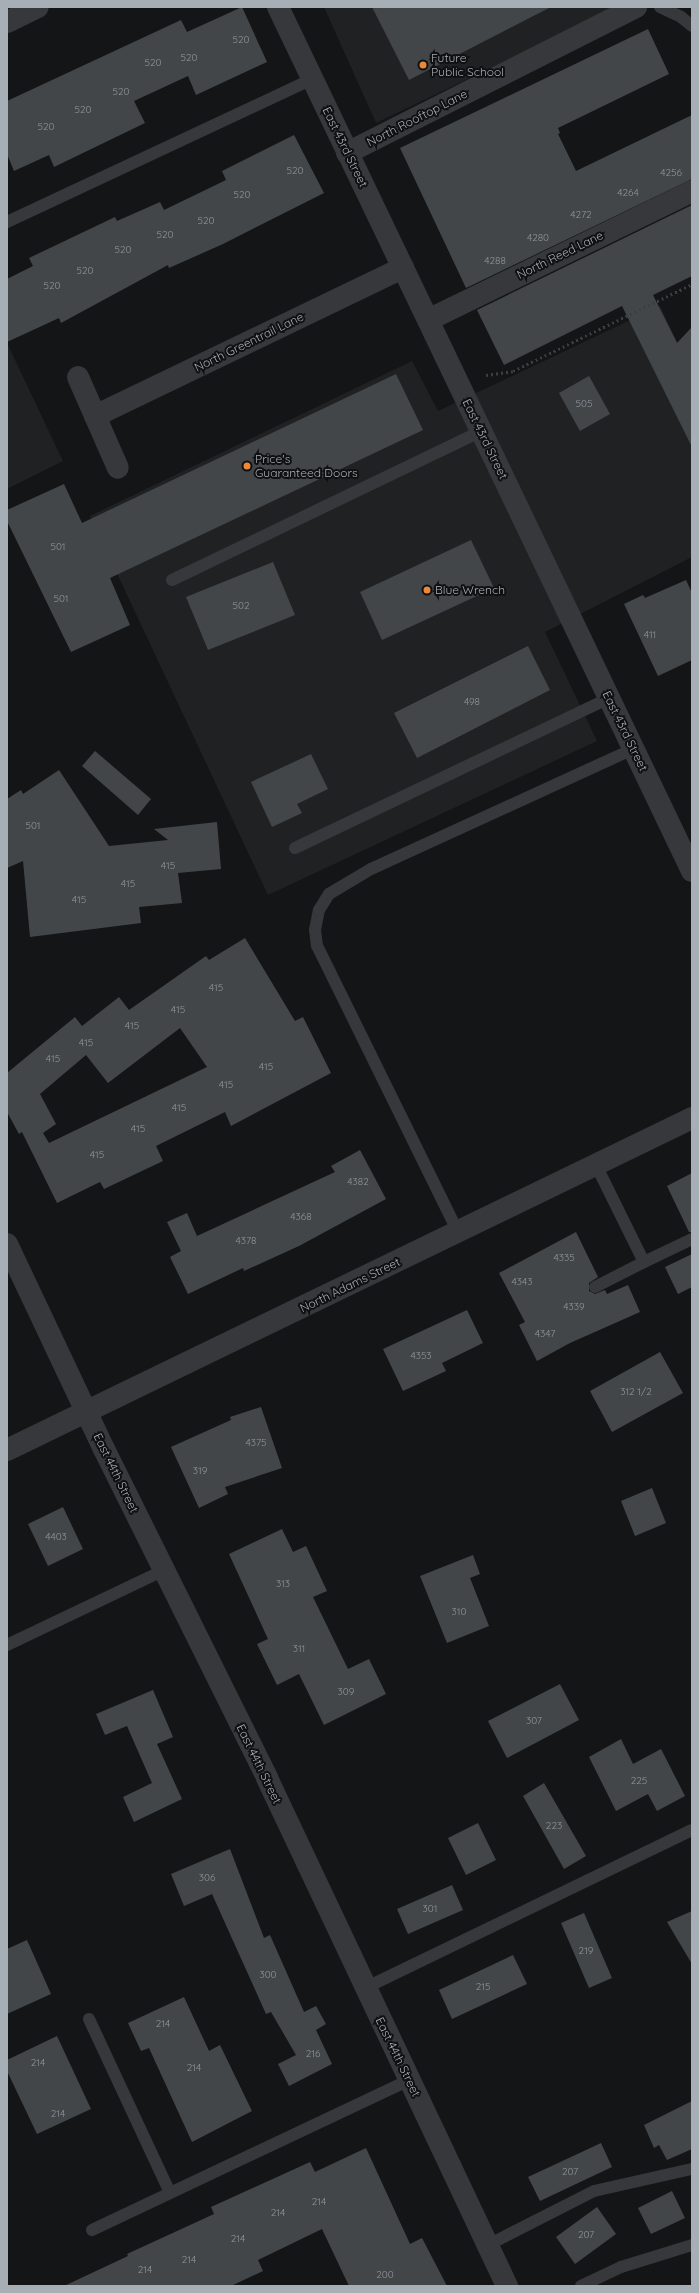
<!DOCTYPE html>
<style>
body{margin:0}
#map{position:relative;width:699px;height:2293px;overflow:hidden;background:#141516;font-family:Quicksand,sans-serif}
div>[style]{position:absolute}
[style*='--x']{left:calc(var(--x)*1px);top:calc(var(--y)*1px);width:calc(var(--w)*1px);rotate:calc(var(--a)*1deg)}
.built>*{inset:0;background:#202123}
.building>*{inset:0;background:#434649}
.path>*{height:2.5px;margin-top:-1.25px;transform-origin:0;background:repeating-linear-gradient(90deg,#3c3f42 0 2px,transparent 0 5px)}
.service>*{height:12px;margin:-6px;padding:0 6px;transform-origin:6px;border-radius:6px;background:#36383b}
.minor>*{height:22px;margin:-11px;padding:0 11px;transform-origin:11px;border-radius:11px;background:#36383b}
.tertiary>*{height:22px;margin:-11px;padding:0 11px;transform-origin:11px;border-radius:11px;background:#36383b}
.dots>*{width:11px;height:11px;translate:-50% -50%;box-sizing:border-box;border:2px solid #0f1011;border-radius:50%}
span{translate:-50% -50%;white-space:nowrap;text-align:center;line-height:1.15;-webkit-text-stroke:4px #0f1011;paint-order:stroke}
.number-label{font-size:10px;color:#8e959b}
.number-label span{-webkit-text-stroke-width:0}
.poi-label{font-size:12px;color:#a7afb6}
.left{translate:0 -50%;text-align:left}
.street-label{font-size:12px;color:#a7afb6}
.frame{position:absolute;inset:0;border:8px solid #a7afb6;pointer-events:none}
</style>
<div id="map">
<div class="built">
<i style="clip-path:polygon(324px 7px,618px 7px,376px 123px)"></i>
<i style="clip-path:polygon(660px 306px,692px 373px,692px 557px,545px 632px,597px 741px,268px 895px,90px 516px,412px 361px,438px 411px)"></i>
<i style="clip-path:polygon(7px 343px,63px 461px,7px 489px)"></i>
</div>
<div class="building">
<i style="clip-path:polygon(242px 7px,267px 62px,196px 95px,188px 76px,134px 101px,145px 123px,54px 167px,49px 155px,14px 171px,7px 154px,7px 101px,181px 20px,187px 32px)"></i>
<i style="clip-path:polygon(372px 7px,551px 7px,409px 80px)"></i>
<i style="clip-path:polygon(648px 29px,669px 74px,558px 128px,560px 133px,558px 134px,576px 171px,692px 115px,692px 179px,466px 288px,400px 148px)"></i>
<i style="clip-path:polygon(294px 135px,324px 193px,223px 244px,169px 268px,168px 265px,61px 323px,59px 318px,7px 342px,7px 279px,33px 266px,29px 258px,115px 217px,117px 221px,160px 202px,164px 210px,226px 180px,222px 171px)"></i>
<i style="clip-path:polygon(692px 205px,692px 276px,653px 295px,677px 343px,692px 327px,692px 447px,622px 306px,504px 365px,477px 310px)"></i>
<i style="clip-path:polygon(396px 374px,423px 430px,110px 578px,130px 625px,71px 652px,7px 521px,7px 510px,64px 484px,82px 523px)"></i>
<i style="clip-path:polygon(589px 376px,610px 414px,580px 431px,559px 393px)"></i>
<i style="clip-path:polygon(471px 540px,494px 588px,382px 640px,360px 592px)"></i>
<i style="clip-path:polygon(273px 562px,295px 615px,208px 650px,186px 597px)"></i>
<i style="clip-path:polygon(686px 580px,692px 593px,692px 660px,658px 676px,624px 604px,643px 595px,645px 598px)"></i>
<i style="clip-path:polygon(528px 646px,550px 690px,417px 758px,394px 713px)"></i>
<i style="clip-path:polygon(95px 751px,151px 799px,138px 815px,82px 766px)"></i>
<i style="clip-path:polygon(311px 754px,328px 789px,297px 804px,302px 813px,272px 827px,251px 782px)"></i>
<i style="clip-path:polygon(59px 770px,109px 846px,168px 840px,154px 829px,217px 822px,221px 869px,178px 873px,182px 903px,139px 907px,141px 923px,30px 937px,23px 861px,7px 868px,7px 799px,21px 790px,23px 794px)"></i>
<i style="clip-path:polygon(evenodd,245px 938px,295px 1021px,303px 1017px,331px 1073px,231px 1126px,225px 1112px,156px 1146px,163px 1161px,104px 1189px,100px 1182px,57px 1203px,22px 1132px,19px 1134px,7px 1112px,7px 1073px,75px 1017px,82px 1026px,119px 997px,129px 1010px,206px 956px,209px 960px,245px 938px,180px 1028px,207px 1067px,49px 1143px,43px 1133px,56px 1124px,40px 1094px,86px 1055px,108px 1083px,180px 1028px)"></i>
<i style="clip-path:polygon(360px 1150px,386px 1199px,299px 1246px,244px 1271px,243px 1268px,188px 1294px,170px 1257px,181px 1251px,167px 1222px,187px 1213px,197px 1236px,335px 1172px,331px 1166px)"></i>
<i style="clip-path:polygon(692px 1173px,692px 1232px,689px 1232px,667px 1186px)"></i>
<i style="clip-path:polygon(576px 1232px,598px 1277px,589px 1283px,589px 1291px,595px 1294px,605px 1290px,607px 1294px,628px 1285px,640px 1312px,570px 1343px,537px 1361px,519px 1325px,525px 1322px,499px 1273px)"></i>
<i style="clip-path:polygon(692px 1254px,692px 1287px,678px 1294px,665px 1267px)"></i>
<i style="clip-path:polygon(467px 1310px,483px 1343px,442px 1363px,446px 1371px,403px 1391px,383px 1349px)"></i>
<i style="clip-path:polygon(660px 1352px,683px 1393px,612px 1432px,590px 1391px)"></i>
<i style="clip-path:polygon(261px 1407px,282px 1468px,225px 1487px,228px 1494px,199px 1508px,171px 1447px,231px 1420px,230px 1417px)"></i>
<i style="clip-path:polygon(652px 1488px,666px 1523px,635px 1536px,621px 1501px)"></i>
<i style="clip-path:polygon(63px 1507px,83px 1549px,48px 1566px,28px 1524px)"></i>
<i style="clip-path:polygon(282px 1529px,293px 1552px,306px 1546px,327px 1591px,313px 1597px,348px 1669px,369px 1659px,386px 1694px,324px 1725px,299px 1674px,277px 1685px,257px 1644px,268px 1639px,229px 1554px)"></i>
<i style="clip-path:polygon(473px 1555px,480px 1574px,470px 1578px,489px 1626px,447px 1643px,420px 1576px)"></i>
<i style="clip-path:polygon(560px 1684px,579px 1720px,507px 1758px,488px 1721px)"></i>
<i style="clip-path:polygon(153px 1690px,173px 1737px,157px 1744px,182px 1799px,134px 1822px,123px 1797px,152px 1783px,127px 1726px,105px 1735px,96px 1714px)"></i>
<i style="clip-path:polygon(621px 1739px,633px 1764px,661px 1749px,685px 1796px,657px 1811px,648px 1794px,616px 1811px,589px 1757px)"></i>
<i style="clip-path:polygon(544px 1783px,586px 1856px,564px 1869px,523px 1796px)"></i>
<i style="clip-path:polygon(478px 1823px,496px 1860px,466px 1875px,448px 1838px)"></i>
<i style="clip-path:polygon(230px 1849px,264px 1938px,270px 1935px,304px 2012px,316px 2006px,326px 2024px,316px 2030px,332px 2064px,289px 2086px,278px 2064px,296px 2055px,271px 2012px,266px 2014px,212px 1894px,184px 1906px,171px 1874px)"></i>
<i style="clip-path:polygon(452px 1885px,463px 1910px,408px 1934px,397px 1909px)"></i>
<i style="clip-path:polygon(692px 1911px,692px 1964px,667px 1922px)"></i>
<i style="clip-path:polygon(584px 1913px,612px 1978px,589px 1988px,561px 1923px)"></i>
<i style="clip-path:polygon(27px 1940px,51px 1994px,7px 2014px,7px 1949px)"></i>
<i style="clip-path:polygon(513px 1955px,527px 1984px,452px 2019px,439px 1990px)"></i>
<i style="clip-path:polygon(184px 1997px,209px 2051px,220px 2045px,252px 2111px,192px 2142px,149px 2048px,141px 2051px,128px 2023px)"></i>
<i style="clip-path:polygon(57px 2036px,91px 2109px,37px 2134px,7px 2071px,7px 2060px)"></i>
<i style="clip-path:polygon(692px 2101px,692px 2149px,667px 2160px,659px 2145px,654px 2148px,644px 2125px)"></i>
<i style="clip-path:polygon(601px 2143px,612px 2167px,540px 2201px,528px 2177px)"></i>
<i style="clip-path:polygon(366px 2148px,410px 2244px,422px 2238px,447px 2286px,349px 2286px,322px 2229px,258px 2260px,263px 2271px,231px 2286px,64px 2286px,128px 2256px,127px 2254px,214px 2214px,211px 2207px,310px 2162px,315px 2172px)"></i>
<i style="clip-path:polygon(672px 2191px,685px 2218px,651px 2234px,638px 2208px)"></i>
<i style="clip-path:polygon(597px 2207px,616px 2234px,575px 2264px,556px 2237px)"></i>
</div>
<div class="path">
<i style="--x:486;--y:375;--w:27;--a:-8"></i>
<i style="--x:513;--y:371;--w:199;--a:-25.9"></i>
</div>
<div class="service">
<i style="--x:660;--y:7;--w:23;--a:25"></i>
<i style="--x:681;--y:17;--w:14;--a:39"></i>
<i style="--x:7;--y:222;--w:337;--a:-25.1"></i>
<i style="--x:172;--y:580;--w:343;--a:-25.7"></i>
<i style="--x:295;--y:848;--w:348;--a:-25.5"></i>
<i style="--x:596;--y:1165;--w:108;--a:63.7"></i>
<i style="--x:644;--y:1262;--w:53;--a:-25.6"></i>
<i style="--x:458;--y:1232;--w:319;--a:-116.2"></i>
<i style="--x:317;--y:946;--w:16;--a:-97"></i>
<i style="--x:315;--y:930;--w:20;--a:-79"></i>
<i style="--x:319;--y:910;--w:19;--a:-58"></i>
<i style="--x:329;--y:894;--w:49;--a:-30.8"></i>
<i style="--x:371;--y:869;--w:288;--a:-24.6"></i>
<i style="--x:595;--y:1287;--w:55;--a:-27"></i>
<i style="--x:7;--y:1645;--w:174;--a:-25.5"></i>
<i style="--x:365;--y:1988;--w:363;--a:-25.8"></i>
<i style="--x:89;--y:2019;--w:192;--a:65"></i>
<i style="--x:92;--y:2230;--w:351;--a:-25.3"></i>
<i style="--x:488;--y:2245;--w:119;--a:-27"></i>
<i style="--x:594;--y:2191;--w:100;--a:-12.7"></i>
<i style="--x:581;--y:2286;--w:44;--a:-25.4"></i>
<i style="--x:621;--y:2267;--w:74;--a:-17.2"></i>
</div>
<div class="minor">
<i style="--x:278;--y:7;--w:958;--a:64.4"></i>
<i style="--x:7;--y:22;--w:34;--a:-26"></i>
<i style="--x:347;--y:153;--w:324;--a:-26.8"></i>
<i style="--x:428;--y:320;--w:294;--a:-26"></i>
<i style="--x:78;--y:377;--w:99;--a:66.3"></i>
<i style="--x:95;--y:416;--w:342;--a:-25.7"></i>
<i style="--x:7;--y:1244;--w:227;--a:64.7"></i>
<i style="--x:104;--y:1449;--w:367;--a:63.6"></i>
<i style="--x:267;--y:1778;--w:562;--a:64.71"></i>
</div>
<div class="tertiary">
<i style="--x:7;--y:1450;--w:761;--a:-25.86"></i>
</div>
<div class="dots">
<i style="left:423px;top:65px;background:#eb8938"></i>
<i style="left:247px;top:466px;background:#eb8938"></i>
<i style="left:427px;top:590px;background:#eb8938"></i>
</div>
<div class="number-label">
<span style="left:241px;top:40px">520</span>
<span style="left:189px;top:58px">520</span>
<span style="left:153px;top:63px">520</span>
<span style="left:121px;top:92px">520</span>
<span style="left:83px;top:110px">520</span>
<span style="left:46px;top:127px">520</span>
<span style="left:295px;top:171px">520</span>
<span style="left:671px;top:173px">4256</span>
<span style="left:628px;top:193px">4264</span>
<span style="left:242px;top:195px">520</span>
<span style="left:581px;top:215px">4272</span>
<span style="left:206px;top:221px">520</span>
<span style="left:165px;top:235px">520</span>
<span style="left:538px;top:238px">4280</span>
<span style="left:123px;top:250px">520</span>
<span style="left:495px;top:261px">4288</span>
<span style="left:85px;top:271px">520</span>
<span style="left:52px;top:286px">520</span>
<span style="left:584px;top:404px">505</span>
<span style="left:58px;top:547px">501</span>
<span style="left:61px;top:599px">501</span>
<span style="left:241px;top:606px">502</span>
<span style="left:650px;top:635px">411</span>
<span style="left:472px;top:702px">498</span>
<span style="left:33px;top:826px">501</span>
<span style="left:168px;top:866px">415</span>
<span style="left:128px;top:884px">415</span>
<span style="left:79px;top:900px">415</span>
<span style="left:216px;top:988px">415</span>
<span style="left:178px;top:1010px">415</span>
<span style="left:132px;top:1026px">415</span>
<span style="left:86px;top:1043px">415</span>
<span style="left:53px;top:1059px">415</span>
<span style="left:266px;top:1067px">415</span>
<span style="left:226px;top:1085px">415</span>
<span style="left:179px;top:1108px">415</span>
<span style="left:138px;top:1129px">415</span>
<span style="left:97px;top:1155px">415</span>
<span style="left:358px;top:1182px">4382</span>
<span style="left:301px;top:1217px">4368</span>
<span style="left:246px;top:1241px">4378</span>
<span style="left:564px;top:1258px">4335</span>
<span style="left:522px;top:1282px">4343</span>
<span style="left:574px;top:1307px">4339</span>
<span style="left:545px;top:1334px">4347</span>
<span style="left:421px;top:1356px">4353</span>
<span style="left:636px;top:1392px">312 1/2</span>
<span style="left:256px;top:1443px">4375</span>
<span style="left:200px;top:1471px">319</span>
<span style="left:56px;top:1537px">4403</span>
<span style="left:283px;top:1584px">313</span>
<span style="left:459px;top:1612px">310</span>
<span style="left:299px;top:1649px">311</span>
<span style="left:346px;top:1692px">309</span>
<span style="left:534px;top:1721px">307</span>
<span style="left:639px;top:1781px">225</span>
<span style="left:554px;top:1826px">223</span>
<span style="left:207px;top:1878px">306</span>
<span style="left:430px;top:1909px">301</span>
<span style="left:586px;top:1951px">219</span>
<span style="left:268px;top:1975px">300</span>
<span style="left:483px;top:1987px">215</span>
<span style="left:163px;top:2024px">214</span>
<span style="left:313px;top:2054px">216</span>
<span style="left:38px;top:2063px">214</span>
<span style="left:194px;top:2068px">214</span>
<span style="left:58px;top:2114px">214</span>
<span style="left:570px;top:2172px">207</span>
<span style="left:319px;top:2202px">214</span>
<span style="left:278px;top:2213px">214</span>
<span style="left:586px;top:2235px">207</span>
<span style="left:238px;top:2239px">214</span>
<span style="left:189px;top:2260px">214</span>
<span style="left:145px;top:2270px">214</span>
<span style="left:385px;top:2275px">200</span>
</div>
<div class="poi-label">
<span class="left" style="left:431px;top:65px">Future<br>Public School</span>
<span class="left" style="left:255px;top:466px">Price's<br>Guaranteed Doors</span>
<span class="left" style="left:435px;top:590px">Blue Wrench</span>
</div>
<div class="street-label">
<span style="left:417px;top:118px;rotate:-27deg">North Rooftop Lane</span>
<span style="left:345px;top:147px;rotate:64deg">East 43rd Street</span>
<span style="left:560px;top:255px;rotate:-26deg">North Reed Lane</span>
<span style="left:249px;top:342px;rotate:-26deg">North Greentrail Lane</span>
<span style="left:485px;top:439px;rotate:64deg">East 43rd Street</span>
<span style="left:625px;top:731px;rotate:64deg">East 43rd Street</span>
<span style="left:350px;top:1285px;rotate:-26deg">North Adams Street</span>
<span style="left:116px;top:1473px;rotate:64deg">East 44th Street</span>
<span style="left:259px;top:1764px;rotate:64deg">East 44th Street</span>
<span style="left:398px;top:2057px;rotate:64deg">East 44th Street</span>
</div>
<div class="frame"></div>
</div>
